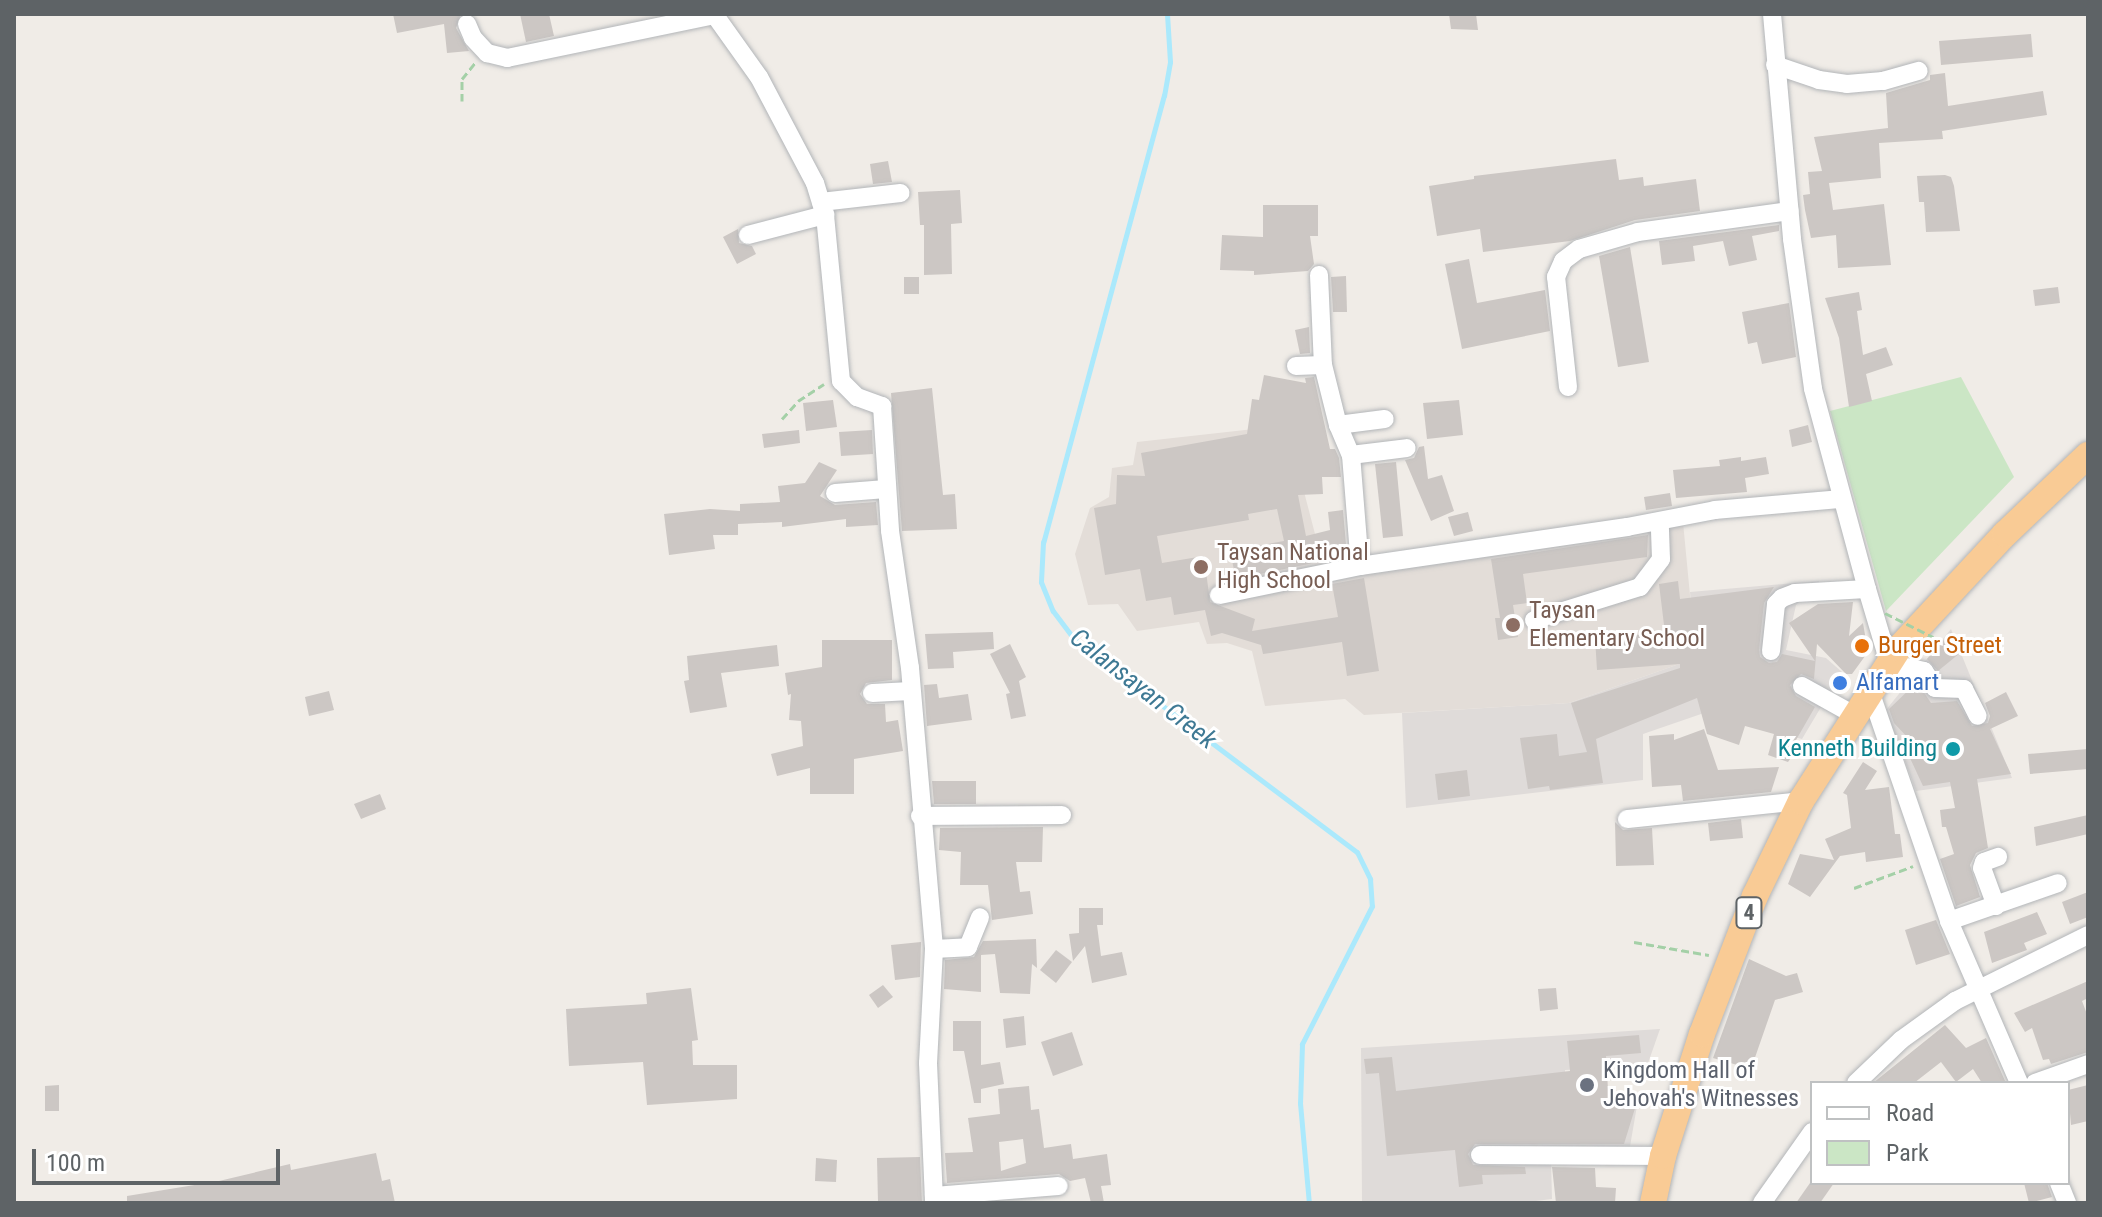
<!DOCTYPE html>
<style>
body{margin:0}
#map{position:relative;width:2102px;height:1217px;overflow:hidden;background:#f0ece7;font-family:"Roboto Condensed",sans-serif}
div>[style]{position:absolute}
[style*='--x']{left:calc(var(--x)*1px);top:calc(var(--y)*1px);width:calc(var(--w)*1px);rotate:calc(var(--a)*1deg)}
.industrial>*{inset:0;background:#dfdbd9}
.education>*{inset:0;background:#e3ddd8}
.green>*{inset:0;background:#cbe6c5}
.stream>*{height:5px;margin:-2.5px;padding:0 2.5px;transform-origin:2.5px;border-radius:2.5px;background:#abe9fc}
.building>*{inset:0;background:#ccc7c4}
.path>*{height:3px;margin-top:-1.5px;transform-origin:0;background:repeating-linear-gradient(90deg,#a4d0a7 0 8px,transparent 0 12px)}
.roads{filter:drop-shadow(0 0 2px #b2b5b8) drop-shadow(0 0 2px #b2b5b8)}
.minor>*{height:18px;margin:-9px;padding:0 9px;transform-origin:9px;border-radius:9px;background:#fff}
.highway>*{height:26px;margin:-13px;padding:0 13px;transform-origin:13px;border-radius:13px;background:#f9cb95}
.path-bridge>*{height:3px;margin-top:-1.5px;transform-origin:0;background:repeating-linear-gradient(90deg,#a4d0a7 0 8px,transparent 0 12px)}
.dots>*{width:22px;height:22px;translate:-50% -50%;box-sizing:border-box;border:4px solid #fff;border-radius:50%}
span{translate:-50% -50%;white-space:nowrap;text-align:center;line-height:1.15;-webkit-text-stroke:6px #fff;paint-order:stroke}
.shield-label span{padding:2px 6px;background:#fff;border:2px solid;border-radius:6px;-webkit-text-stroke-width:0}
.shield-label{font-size:22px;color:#5e6366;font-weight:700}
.education-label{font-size:24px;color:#785e54}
.left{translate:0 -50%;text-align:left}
.food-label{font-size:24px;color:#c56008}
.shop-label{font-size:24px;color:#366cbe}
.culture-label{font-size:24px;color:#0d838f}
.right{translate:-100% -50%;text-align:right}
.worship-label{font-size:24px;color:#5b616d}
.water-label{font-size:26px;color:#3e7994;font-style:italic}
.frame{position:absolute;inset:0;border:16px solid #5e6366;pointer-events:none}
.legend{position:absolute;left:1810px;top:1081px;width:260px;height:104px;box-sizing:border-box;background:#fff;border:2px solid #bfc1c2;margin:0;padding:10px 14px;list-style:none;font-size:24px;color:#5e6366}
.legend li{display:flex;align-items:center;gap:16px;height:40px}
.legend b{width:40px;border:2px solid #bfc1c2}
.scale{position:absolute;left:32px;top:1149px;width:248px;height:36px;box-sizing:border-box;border:4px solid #5e6366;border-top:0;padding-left:10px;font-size:24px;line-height:28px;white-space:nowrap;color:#5e6366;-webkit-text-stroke:6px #fff;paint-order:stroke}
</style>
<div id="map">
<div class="industrial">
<i style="clip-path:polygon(1819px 581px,1820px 592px,1806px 595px,1796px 605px,1786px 650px,1826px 658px,1842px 672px,1802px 739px,1704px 713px,1643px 734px,1643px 780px,1406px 808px,1402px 713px,1569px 703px,1696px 658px,1690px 592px)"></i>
<i style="clip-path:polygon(1951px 629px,2012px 778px,1916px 791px,1886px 710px)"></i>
<i style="clip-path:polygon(1660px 1029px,1647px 1066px,1565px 1070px,1567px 1103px,1638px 1100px,1628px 1158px,1551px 1159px,1552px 1199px,1520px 1203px,1362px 1203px,1361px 1048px)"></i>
</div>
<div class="education">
<i style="clip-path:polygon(1254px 429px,1296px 461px,1327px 580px,1683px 522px,1696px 658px,1569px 703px,1364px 715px,1345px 699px,1265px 706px,1252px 651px,1227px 643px,1207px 644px,1199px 622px,1137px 631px,1118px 604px,1088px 605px,1075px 554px,1090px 508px,1109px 497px,1112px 468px,1133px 465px,1137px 442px)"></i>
</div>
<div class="green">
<i style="clip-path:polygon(1961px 377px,2014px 477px,1886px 611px,1830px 411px)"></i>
</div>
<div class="stream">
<i style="--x:1167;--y:14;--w:48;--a:86.4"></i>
<i style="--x:1170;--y:62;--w:34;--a:100"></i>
<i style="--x:1164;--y:95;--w:463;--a:105.1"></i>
<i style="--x:1043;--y:542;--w:40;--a:92.9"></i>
<i style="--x:1041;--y:582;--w:31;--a:68"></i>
<i style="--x:1053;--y:611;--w:35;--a:53"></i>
<i style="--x:1074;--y:639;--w:354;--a:37"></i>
<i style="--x:1357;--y:852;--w:30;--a:64"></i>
<i style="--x:1370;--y:879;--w:27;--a:86"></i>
<i style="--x:1372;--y:906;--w:155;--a:116.9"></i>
<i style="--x:1302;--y:1044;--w:59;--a:91.9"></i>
<i style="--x:1300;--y:1103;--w:100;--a:84.9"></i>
</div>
<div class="building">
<i style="clip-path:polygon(393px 14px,461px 14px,456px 28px,469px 51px,447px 53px,444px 24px,397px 33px)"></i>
<i style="clip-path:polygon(520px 14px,549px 14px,554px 36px,526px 42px)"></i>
<i style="clip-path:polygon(1449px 14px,1476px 14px,1478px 30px,1451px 29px)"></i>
<i style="clip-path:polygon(2031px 34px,2033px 57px,1941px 65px,1939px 41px)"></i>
<i style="clip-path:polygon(1945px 73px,1948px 106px,2043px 91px,2047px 115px,1942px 131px,1943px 139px,1879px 143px,1881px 178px,1829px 183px,1833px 210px,1884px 204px,1891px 265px,1838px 268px,1836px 235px,1811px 238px,1805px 210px,1803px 195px,1810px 194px,1808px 172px,1822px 171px,1814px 137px,1888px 128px,1886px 93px,1930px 80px,1930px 75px)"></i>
<i style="clip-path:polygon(1616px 159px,1619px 180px,1643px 177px,1644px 186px,1696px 179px,1700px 211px,1635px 220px,1570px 241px,1483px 252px,1480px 229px,1437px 236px,1429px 186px,1474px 179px,1474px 176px)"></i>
<i style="clip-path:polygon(888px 161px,892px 182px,873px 184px,870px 164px)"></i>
<i style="clip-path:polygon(1945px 175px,1951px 177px,1954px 186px,1960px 231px,1926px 232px,1924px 202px,1919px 202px,1917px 176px)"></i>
<i style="clip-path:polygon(960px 190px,962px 223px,951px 224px,952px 274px,924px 275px,924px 225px,920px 225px,918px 192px)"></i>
<i style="clip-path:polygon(1263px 205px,1318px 205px,1318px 236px,1310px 236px,1314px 264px,1308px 271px,1254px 275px,1254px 271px,1220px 270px,1222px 235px,1263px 237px)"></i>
<i style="clip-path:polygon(1779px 225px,1779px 231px,1752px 236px,1757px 260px,1729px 266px,1723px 241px,1693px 246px,1695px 261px,1662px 265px,1659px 241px)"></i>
<i style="clip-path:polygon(738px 229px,739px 243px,752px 246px,756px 254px,737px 264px,723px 237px)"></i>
<i style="clip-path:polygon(1630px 247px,1649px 362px,1618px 367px,1599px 256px)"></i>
<i style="clip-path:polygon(1469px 259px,1477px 303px,1545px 290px,1550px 331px,1462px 349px,1445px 264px)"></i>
<i style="clip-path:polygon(1346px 276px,1347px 312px,1333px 312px,1331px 277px)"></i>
<i style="clip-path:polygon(904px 277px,919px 277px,919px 294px,904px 294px)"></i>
<i style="clip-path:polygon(2058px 287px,2060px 303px,2035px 306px,2033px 290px)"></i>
<i style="clip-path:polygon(1859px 292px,1862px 310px,1857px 311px,1863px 355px,1886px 347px,1893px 365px,1866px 374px,1872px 401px,1849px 407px,1839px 338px,1825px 298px)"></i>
<i style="clip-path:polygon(1789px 303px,1796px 357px,1762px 364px,1757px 342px,1748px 344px,1742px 312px)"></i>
<i style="clip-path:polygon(1309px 327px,1310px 353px,1300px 354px,1295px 330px)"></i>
<i style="clip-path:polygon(1264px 375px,1306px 383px,1305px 378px,1314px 377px,1330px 449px,1335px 449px,1339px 458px,1341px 477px,1322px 477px,1323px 494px,1298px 495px,1306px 536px,1330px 530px,1328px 512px,1343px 510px,1347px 556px,1236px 579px,1230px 551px,1284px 541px,1277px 509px,1248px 514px,1249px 520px,1157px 536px,1162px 563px,1204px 556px,1210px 602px,1255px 619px,1252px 631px,1338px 617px,1332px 584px,1364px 578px,1379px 671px,1347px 676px,1342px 642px,1263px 654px,1261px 645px,1222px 633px,1211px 636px,1205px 610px,1174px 615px,1171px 597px,1146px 601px,1140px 569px,1105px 575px,1094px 508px,1116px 504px,1117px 475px,1145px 476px,1141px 453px,1247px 434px,1252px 399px,1259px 400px)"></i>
<i style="clip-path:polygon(932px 388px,943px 495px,955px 494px,957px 529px,902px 531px,891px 393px)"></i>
<i style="clip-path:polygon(833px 400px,837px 427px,806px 431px,803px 403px)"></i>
<i style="clip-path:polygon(1459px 400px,1463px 435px,1427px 439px,1423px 403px)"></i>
<i style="clip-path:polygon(1808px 425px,1812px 442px,1792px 447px,1789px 430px)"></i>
<i style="clip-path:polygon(799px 430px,800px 443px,764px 448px,762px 434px)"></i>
<i style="clip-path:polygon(872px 430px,873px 454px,841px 456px,839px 432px)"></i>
<i style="clip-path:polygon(1424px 446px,1428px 479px,1442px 475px,1454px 511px,1431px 521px,1405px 460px,1414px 458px,1419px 447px)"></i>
<i style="clip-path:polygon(1741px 457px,1741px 461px,1766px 457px,1769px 474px,1745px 478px,1747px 492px,1676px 498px,1673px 470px,1720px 466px,1719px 460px)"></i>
<i style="clip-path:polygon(819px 462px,837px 470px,820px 496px,835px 505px,876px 502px,878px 525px,846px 527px,846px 519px,782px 527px,782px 522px,738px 524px,738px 535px,713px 535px,715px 549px,669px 555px,664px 514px,710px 509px,740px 511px,740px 504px,780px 502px,778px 486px,805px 483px)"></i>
<i style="clip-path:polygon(1396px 462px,1403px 536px,1383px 538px,1375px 464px)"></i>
<i style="clip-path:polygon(1670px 493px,1672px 506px,1646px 510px,1644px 497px)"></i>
<i style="clip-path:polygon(1468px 512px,1473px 531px,1454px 536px,1448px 517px)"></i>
<i style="clip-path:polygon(1648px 535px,1647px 557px,1523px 574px,1527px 603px,1513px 605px,1518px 637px,1498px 640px,1495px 618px,1500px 618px,1491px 559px)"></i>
<i style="clip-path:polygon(1678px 581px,1680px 599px,1774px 587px,1764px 603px,1759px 650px,1760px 657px,1769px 663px,1777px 662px,1782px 654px,1815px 661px,1789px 623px,1818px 604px,1853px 602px,1849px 636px,1863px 623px,1868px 652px,1852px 674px,1846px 674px,1817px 644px,1814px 679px,1801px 674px,1790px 685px,1796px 696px,1815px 707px,1792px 747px,1797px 749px,1788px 762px,1768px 755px,1774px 734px,1745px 726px,1739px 745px,1707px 734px,1697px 698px,1596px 739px,1603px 783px,1550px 790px,1549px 786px,1528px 789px,1520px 738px,1557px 734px,1559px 756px,1587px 752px,1571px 703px,1680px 668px,1680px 664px,1597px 670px,1595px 638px,1665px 633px,1659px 584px)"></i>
<i style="clip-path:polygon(993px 632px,994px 649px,953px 652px,954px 668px,928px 669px,925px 634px)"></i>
<i style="clip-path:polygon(1951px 632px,1960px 653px,1938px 671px,1927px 659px)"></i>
<i style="clip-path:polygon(822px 640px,892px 640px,892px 680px,866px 683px,860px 694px,867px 704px,885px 704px,886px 722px,898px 720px,903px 751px,854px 759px,854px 794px,810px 794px,810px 768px,777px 776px,771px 754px,803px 746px,801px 721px,789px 720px,791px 694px,788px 695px,785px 673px,822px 667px)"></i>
<i style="clip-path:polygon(1010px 644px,1026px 677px,1019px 681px,1026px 716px,1011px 719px,1006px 694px,1010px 693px,990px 654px)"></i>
<i style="clip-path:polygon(777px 645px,779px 666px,721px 673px,727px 707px,690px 713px,684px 681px,689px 680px,687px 656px)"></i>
<i style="clip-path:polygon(1917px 682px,1931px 703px,1957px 701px,1972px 726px,1988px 723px,1990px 716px,1985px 703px,2006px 692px,2018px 716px,1990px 729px,2011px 774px,1977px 779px,1988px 848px,1976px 853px,1970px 865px,1980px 897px,1956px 906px,1940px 859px,1954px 854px,1946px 827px,1942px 827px,1940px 810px,1955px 808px,1950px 782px,1923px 786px,1903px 743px,1908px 738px,1894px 723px,1889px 709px)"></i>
<i style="clip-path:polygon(937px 684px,939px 698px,968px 694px,972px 720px,927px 726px,924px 685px)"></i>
<i style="clip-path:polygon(329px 691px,334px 710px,309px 716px,305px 697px)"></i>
<i style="clip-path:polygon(1704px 729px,1718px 770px,1779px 767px,1771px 792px,1683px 801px,1681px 785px,1652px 787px,1649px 736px,1674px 734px,1674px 740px)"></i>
<i style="clip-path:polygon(2088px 749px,2088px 769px,2030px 774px,2028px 754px)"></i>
<i style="clip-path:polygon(1863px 762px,1877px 771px,1865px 790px,1889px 787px,1895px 834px,1900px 834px,1903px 857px,1866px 862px,1865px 852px,1840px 856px,1810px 897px,1788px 884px,1800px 854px,1834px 860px,1825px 839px,1851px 828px,1847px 795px,1843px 793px)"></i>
<i style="clip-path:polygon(1467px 770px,1470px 796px,1438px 800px,1435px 774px)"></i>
<i style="clip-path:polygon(932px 781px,976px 781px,976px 804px,934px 804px)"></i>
<i style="clip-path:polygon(380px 794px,386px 809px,361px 819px,354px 804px)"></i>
<i style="clip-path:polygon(2088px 815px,2088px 834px,2036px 846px,2034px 827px)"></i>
<i style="clip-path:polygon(1741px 819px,1743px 838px,1710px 841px,1708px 823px)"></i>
<i style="clip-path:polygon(1615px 822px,1623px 830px,1652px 828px,1654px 865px,1616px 866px)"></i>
<i style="clip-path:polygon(1043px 827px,1042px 862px,1016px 862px,1020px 892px,1030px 891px,1033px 914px,992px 920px,988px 885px,960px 885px,961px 852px,939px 850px,940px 828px)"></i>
<i style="clip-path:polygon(2088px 892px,2088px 917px,2070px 924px,2062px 902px)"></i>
<i style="clip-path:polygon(1079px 908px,1103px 908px,1103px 925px,1097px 925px,1101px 956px,1122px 952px,1127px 975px,1092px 983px,1085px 946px,1073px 961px,1069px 934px,1079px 933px)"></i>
<i style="clip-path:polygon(2037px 912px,2047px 934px,2024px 943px,2027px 950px,1992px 963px,1984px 932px)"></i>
<i style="clip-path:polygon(1936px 920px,1950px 954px,1916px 965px,1905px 930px)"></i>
<i style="clip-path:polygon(1036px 939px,1037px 968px,1032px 964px,1030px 994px,1000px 993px,995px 954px,981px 955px,981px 992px,944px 989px,945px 960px,974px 957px,983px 941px)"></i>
<i style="clip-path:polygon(921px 942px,920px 977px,895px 980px,891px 945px)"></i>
<i style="clip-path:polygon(1056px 950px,1072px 962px,1056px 983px,1040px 970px)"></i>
<i style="clip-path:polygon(1749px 959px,1786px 976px,1797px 973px,1803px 992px,1775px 1000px,1751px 1069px,1713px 1058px)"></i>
<i style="clip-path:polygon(2088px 981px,2088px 998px,2082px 1001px,2088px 1017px,2088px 1052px,2051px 1064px,2049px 1059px,2043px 1060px,2032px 1028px,2025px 1032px,2014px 1013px)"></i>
<i style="clip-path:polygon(883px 985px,893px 997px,878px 1008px,869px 995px)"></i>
<i style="clip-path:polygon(691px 988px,698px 1040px,692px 1041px,693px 1065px,737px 1065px,737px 1099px,647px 1105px,643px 1062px,569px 1066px,566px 1009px,647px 1004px,646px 993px)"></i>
<i style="clip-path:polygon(1556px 988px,1558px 1009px,1540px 1011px,1538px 989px)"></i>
<i style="clip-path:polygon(1024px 1016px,1026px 1045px,1006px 1048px,1003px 1019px)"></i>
<i style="clip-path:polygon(953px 1021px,981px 1021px,981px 1065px,1000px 1062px,1004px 1084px,981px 1089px,981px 1103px,974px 1103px,964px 1051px,953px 1051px)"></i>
<i style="clip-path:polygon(1945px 1025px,1966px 1048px,1986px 1038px,2006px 1083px,1982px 1083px,1973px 1069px,1956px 1082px,1941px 1062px,1914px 1083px,1873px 1083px)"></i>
<i style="clip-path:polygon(1072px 1032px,1083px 1065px,1053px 1076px,1041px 1042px)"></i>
<i style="clip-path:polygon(1639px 1035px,1641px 1053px,1606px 1056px,1609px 1106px,1636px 1105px,1624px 1144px,1475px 1144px,1468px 1154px,1473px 1165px,1525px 1167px,1526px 1174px,1482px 1175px,1483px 1184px,1459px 1187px,1455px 1150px,1387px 1156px,1379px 1073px,1366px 1074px,1364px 1059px,1392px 1057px,1396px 1091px,1570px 1071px,1567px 1041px)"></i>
<i style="clip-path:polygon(59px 1085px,59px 1111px,45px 1111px,45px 1086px)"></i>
<i style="clip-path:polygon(2088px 1085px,2088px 1121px,2071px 1125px,2068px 1090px)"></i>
<i style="clip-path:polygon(evenodd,1029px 1086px,1031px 1110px,1039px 1109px,1044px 1148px,1071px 1144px,1073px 1159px,1107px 1154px,1111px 1185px,1101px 1186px,1104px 1203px,1091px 1203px,1085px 1178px,1070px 1181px,1059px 1174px,947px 1183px,945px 1153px,973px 1152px,968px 1118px,1000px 1114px,998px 1089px,1029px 1086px,1023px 1139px,1026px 1163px,1001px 1171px,999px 1142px,1023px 1139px)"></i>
<i style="clip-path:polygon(376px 1153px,382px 1181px,390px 1179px,395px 1203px,127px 1203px,127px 1196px,219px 1181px,290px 1164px,291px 1170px)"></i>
<i style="clip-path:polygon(920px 1157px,922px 1203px,878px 1203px,877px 1158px)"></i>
<i style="clip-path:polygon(816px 1158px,837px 1160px,836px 1182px,815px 1181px)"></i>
<i style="clip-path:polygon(1552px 1167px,1595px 1168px,1596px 1187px,1616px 1188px,1615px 1203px,1556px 1203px)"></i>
<i style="clip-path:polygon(1810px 1183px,1834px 1183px,1820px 1203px,1796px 1203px)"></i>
<i style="clip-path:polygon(2024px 1183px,2047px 1183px,2052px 1197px,2029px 1203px)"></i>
</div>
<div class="path">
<i style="--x:462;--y:101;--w:22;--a:-90"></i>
<i style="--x:462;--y:79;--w:21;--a:-51"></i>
<i style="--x:782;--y:419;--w:24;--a:-48"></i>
<i style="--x:798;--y:401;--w:31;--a:-33"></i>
<i style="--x:1854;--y:888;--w:63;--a:-20.4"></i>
<i style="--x:1634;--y:942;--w:76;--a:9.8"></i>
</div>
<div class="roads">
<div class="minor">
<i style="--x:714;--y:14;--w:77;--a:54.5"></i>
<i style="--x:759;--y:77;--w:120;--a:62.2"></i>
<i style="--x:815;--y:183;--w:34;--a:73"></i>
<i style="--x:825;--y:215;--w:167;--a:84.5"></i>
<i style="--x:841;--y:381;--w:23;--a:45"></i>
<i style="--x:857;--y:397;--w:27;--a:20"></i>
<i style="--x:882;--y:406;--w:125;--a:86.3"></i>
<i style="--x:890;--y:531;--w:138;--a:81.7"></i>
<i style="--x:910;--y:668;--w:282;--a:85.1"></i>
<i style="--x:934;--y:949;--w:114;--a:93"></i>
<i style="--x:928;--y:1063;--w:140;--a:87.5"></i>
<i style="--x:1772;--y:14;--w:226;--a:84.9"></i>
<i style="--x:1792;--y:239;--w:151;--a:82"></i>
<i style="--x:1813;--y:389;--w:207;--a:74.9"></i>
<i style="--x:1867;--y:589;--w:77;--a:73.4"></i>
<i style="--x:1889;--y:663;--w:36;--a:13"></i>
<i style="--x:1924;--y:671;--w:20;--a:57"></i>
<i style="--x:1935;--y:688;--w:29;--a:2"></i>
<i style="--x:1964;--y:689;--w:30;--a:63"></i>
<i style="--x:467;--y:24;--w:15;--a:67"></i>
<i style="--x:473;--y:38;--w:21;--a:47"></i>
<i style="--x:487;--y:53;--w:21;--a:14"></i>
<i style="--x:507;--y:58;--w:211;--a:-11.7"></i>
<i style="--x:1775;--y:65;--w:46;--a:18.8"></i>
<i style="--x:1819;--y:80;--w:28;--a:8"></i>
<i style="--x:1847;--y:84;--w:36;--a:-5"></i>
<i style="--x:1883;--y:81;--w:37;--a:-16"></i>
<i style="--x:821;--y:202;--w:80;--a:-6.5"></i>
<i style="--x:748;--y:235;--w:80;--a:-14.6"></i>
<i style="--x:1319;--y:275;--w:90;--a:87.5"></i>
<i style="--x:1323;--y:365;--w:62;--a:76"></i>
<i style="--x:1338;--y:425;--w:33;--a:67"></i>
<i style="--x:1351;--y:455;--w:111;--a:85.4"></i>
<i style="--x:1296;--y:366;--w:27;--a:-2"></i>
<i style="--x:1568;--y:387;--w:111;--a:-96.2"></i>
<i style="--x:1556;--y:277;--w:17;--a:-66"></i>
<i style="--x:1563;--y:261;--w:20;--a:-37"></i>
<i style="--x:1579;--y:249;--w:61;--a:-16.1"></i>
<i style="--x:1638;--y:232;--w:153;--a:-7.9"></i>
<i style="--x:1338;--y:425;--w:47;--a:-7.3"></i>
<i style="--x:1351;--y:455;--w:56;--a:-7.1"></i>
<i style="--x:835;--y:493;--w:51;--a:-4.5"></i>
<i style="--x:1219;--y:595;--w:144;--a:-11.6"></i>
<i style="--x:1360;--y:566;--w:270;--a:-8.3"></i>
<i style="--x:1627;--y:527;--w:90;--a:-10.9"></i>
<i style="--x:1715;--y:510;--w:127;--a:-5"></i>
<i style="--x:1534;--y:620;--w:111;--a:-17.3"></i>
<i style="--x:1640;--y:587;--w:35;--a:-53"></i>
<i style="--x:1661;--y:559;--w:37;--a:-92"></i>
<i style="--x:1771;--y:651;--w:47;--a:-83.9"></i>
<i style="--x:1776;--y:604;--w:8;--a:-45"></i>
<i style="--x:1782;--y:598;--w:14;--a:-21"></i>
<i style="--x:1795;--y:593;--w:72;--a:-3.2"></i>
<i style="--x:1802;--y:686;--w:60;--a:29.1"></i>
<i style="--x:1870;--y:691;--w:243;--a:71"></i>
<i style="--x:1949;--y:921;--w:176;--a:66.6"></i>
<i style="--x:872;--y:693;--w:39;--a:-3"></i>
<i style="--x:920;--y:816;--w:142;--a:-0.4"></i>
<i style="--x:1627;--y:819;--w:175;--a:-5.9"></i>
<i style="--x:1996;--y:906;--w:40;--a:-110.2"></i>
<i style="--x:1982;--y:868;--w:6;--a:-72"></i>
<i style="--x:1984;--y:862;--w:15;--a:-20"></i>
<i style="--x:1949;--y:921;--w:115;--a:-19.2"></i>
<i style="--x:934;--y:949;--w:34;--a:-3"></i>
<i style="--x:968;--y:947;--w:32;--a:-68"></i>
<i style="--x:1856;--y:1083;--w:62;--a:-43.7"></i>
<i style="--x:1901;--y:1040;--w:67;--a:-35.8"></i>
<i style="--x:1955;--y:1001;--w:148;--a:-26.4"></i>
<i style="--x:2035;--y:1083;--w:56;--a:-19.7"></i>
<i style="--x:1480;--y:1155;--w:183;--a:0.3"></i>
<i style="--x:2059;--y:1183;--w:22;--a:68"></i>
<i style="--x:934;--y:1196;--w:125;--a:-4.6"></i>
<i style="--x:1762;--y:1203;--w:87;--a:-54.8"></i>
</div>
<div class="highway">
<i style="--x:1653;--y:1203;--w:48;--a:-78"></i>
<i style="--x:1663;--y:1156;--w:128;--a:-72.3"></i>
<i style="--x:1702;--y:1034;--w:148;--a:-69"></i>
<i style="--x:1755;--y:896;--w:106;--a:-64.2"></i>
<i style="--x:1801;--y:801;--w:182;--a:-57.4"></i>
<i style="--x:1899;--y:648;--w:156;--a:-47.1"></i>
<i style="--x:2005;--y:534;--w:115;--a:-43.6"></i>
</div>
</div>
<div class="path-bridge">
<i style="--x:1885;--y:613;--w:54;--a:26.6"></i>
</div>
<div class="dots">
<i style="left:1201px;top:567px;background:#8d6e63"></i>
<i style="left:1513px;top:625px;background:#8d6e63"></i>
<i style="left:1862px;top:646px;background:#e8710a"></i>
<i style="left:1840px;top:683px;background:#3f7fe0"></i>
<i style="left:1953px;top:749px;background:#0f9aa8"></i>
<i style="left:1587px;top:1085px;background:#6b7280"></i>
</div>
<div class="shield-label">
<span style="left:1749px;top:913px">4</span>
</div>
<div class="education-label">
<span class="left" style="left:1217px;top:567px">Taysan National<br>High School</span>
<span class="left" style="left:1529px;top:625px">Taysan<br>Elementary School</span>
</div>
<div class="food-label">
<span class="left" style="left:1878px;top:646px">Burger Street</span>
</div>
<div class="shop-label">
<span class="left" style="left:1856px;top:683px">Alfamart</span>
</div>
<div class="culture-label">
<span class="right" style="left:1937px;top:749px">Kenneth Building</span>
</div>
<div class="worship-label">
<span class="left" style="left:1603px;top:1085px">Kingdom Hall of<br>Jehovah's Witnesses</span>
</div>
<div class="water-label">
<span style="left:1143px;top:689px;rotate:38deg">Calansayan Creek</span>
</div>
<div class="frame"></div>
<ul class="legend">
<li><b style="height:10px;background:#fff"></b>Road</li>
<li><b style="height:22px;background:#cbe6c5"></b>Park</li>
</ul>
<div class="scale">100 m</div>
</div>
